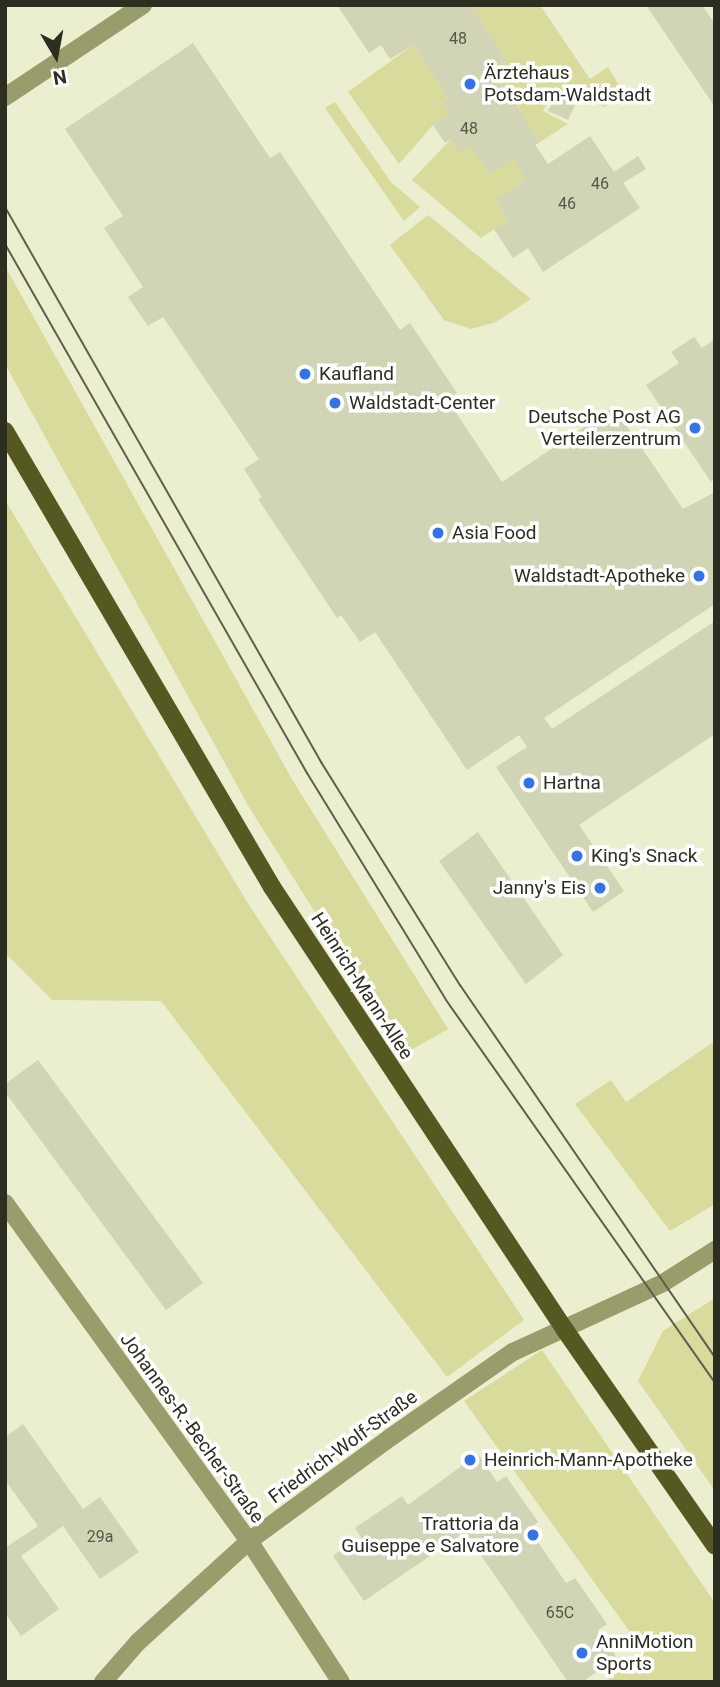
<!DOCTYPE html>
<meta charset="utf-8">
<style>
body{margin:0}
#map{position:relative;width:720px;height:1687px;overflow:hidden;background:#ebeecf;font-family:Roboto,sans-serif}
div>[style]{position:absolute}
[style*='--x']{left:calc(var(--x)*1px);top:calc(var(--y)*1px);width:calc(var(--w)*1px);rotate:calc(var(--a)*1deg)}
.green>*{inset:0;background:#d8db9c}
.building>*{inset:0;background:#d1d4b5}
.minor>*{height:18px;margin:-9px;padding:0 9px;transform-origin:9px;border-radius:9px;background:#999c6b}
.major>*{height:18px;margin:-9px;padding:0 9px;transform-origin:9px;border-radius:9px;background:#565821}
.tram>*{height:2px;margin:-1px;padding:0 1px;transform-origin:1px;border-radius:1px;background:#5e604f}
.dots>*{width:19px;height:19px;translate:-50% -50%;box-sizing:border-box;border:4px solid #fff;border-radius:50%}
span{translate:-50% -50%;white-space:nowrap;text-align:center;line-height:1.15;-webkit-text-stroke:7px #fff;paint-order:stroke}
.number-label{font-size:16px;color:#565847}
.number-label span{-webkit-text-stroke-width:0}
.poi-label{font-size:19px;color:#2d2e22}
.left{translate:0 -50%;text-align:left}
.right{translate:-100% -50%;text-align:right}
.street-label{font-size:19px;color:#2d2e22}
.frame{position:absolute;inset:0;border:7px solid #2d2e22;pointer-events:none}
.north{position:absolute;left:21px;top:21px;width:70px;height:70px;-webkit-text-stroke:5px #fff;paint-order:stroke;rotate:170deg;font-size:19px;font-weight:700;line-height:28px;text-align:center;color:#2d2e22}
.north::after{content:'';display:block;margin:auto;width:24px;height:32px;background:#2d2e22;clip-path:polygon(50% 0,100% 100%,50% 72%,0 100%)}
</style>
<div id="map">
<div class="green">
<i style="clip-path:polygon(470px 5px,540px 5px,590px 79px,608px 67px,624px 94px,605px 107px,556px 88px,543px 111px,568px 124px,540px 142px,492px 69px,506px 60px)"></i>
<i style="clip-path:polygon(413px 45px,448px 98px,442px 103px,450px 114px,433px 125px,399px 164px,348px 92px)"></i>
<i style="clip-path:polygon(335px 102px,391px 182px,420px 207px,404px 221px,325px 108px)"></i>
<i style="clip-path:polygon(451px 139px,460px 152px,470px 145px,489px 175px,513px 159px,526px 179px,495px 200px,508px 220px,481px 238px,412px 180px)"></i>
<i style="clip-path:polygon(428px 215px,531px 299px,496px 322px,471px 329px,444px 320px,390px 245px)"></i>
<i style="clip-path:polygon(5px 266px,293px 781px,448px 1029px,404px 1054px,249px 807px,5px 364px)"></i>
<i style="clip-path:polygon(5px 500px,249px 905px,524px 1320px,447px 1377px,161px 1001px,52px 1000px,5px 953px)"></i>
<i style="clip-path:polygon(715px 1041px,715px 1204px,670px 1231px,575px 1104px,611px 1080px,626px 1102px)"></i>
<i style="clip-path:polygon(715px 1298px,715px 1491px,638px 1381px,663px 1331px)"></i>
<i style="clip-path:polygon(542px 1350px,715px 1603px,715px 1682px,605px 1682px,645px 1653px,464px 1401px)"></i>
</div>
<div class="building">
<i style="clip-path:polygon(337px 5px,470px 5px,506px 60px,492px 69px,540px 142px,535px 145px,548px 164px,590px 136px,614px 172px,638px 156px,646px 169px,623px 183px,640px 208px,543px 272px,528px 248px,513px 258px,494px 229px,508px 220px,495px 200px,526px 179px,513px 159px,489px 175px,470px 145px,460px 153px,451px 139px,445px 143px,433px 125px,450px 114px,442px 103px,448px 98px,413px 45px,390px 59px,381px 45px,369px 53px)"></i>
<i style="clip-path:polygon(646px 5px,702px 5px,715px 24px,715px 107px)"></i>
<i style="clip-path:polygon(193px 43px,270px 158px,280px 152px,400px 330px,410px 323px,457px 393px,447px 399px,502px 482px,614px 407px,683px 509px,715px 492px,715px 604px,544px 718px,552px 729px,715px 621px,715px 734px,579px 825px,624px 891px,593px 912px,496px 767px,527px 747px,519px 735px,467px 770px,375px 632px,360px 642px,341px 615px,337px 618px,258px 499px,262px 497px,244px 469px,259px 459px,163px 317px,148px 326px,128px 297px,143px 287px,104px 228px,123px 216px,65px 129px)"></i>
<i style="clip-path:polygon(558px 92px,577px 101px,568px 120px,548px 111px)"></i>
<i style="clip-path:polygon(694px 337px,702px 348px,715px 339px,715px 479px,711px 482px,646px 385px,679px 363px,671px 352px)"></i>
<i style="clip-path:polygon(478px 832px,563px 955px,526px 984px,439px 861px)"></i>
<i style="clip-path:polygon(38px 1060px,203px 1283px,166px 1310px,5px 1092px,5px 1084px)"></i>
<i style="clip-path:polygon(23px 1424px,83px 1509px,100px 1497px,139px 1552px,100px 1579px,63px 1526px,21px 1556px,59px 1609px,21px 1636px,5px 1613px,5px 1548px,38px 1526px,5px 1480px,5px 1437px)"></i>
<i style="clip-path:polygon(478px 1454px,497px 1482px,506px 1476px,538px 1522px,529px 1529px,566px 1583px,575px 1578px,607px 1624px,598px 1630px,617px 1658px,582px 1682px,568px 1682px,465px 1532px,364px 1601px,333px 1556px,361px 1537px,355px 1528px,402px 1496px,408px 1505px)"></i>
</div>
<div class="minor">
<i style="--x:5;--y:97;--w:166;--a:-33.7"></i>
<i style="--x:5;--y:1203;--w:417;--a:54.2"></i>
<i style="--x:249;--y:1541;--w:168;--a:56.9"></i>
<i style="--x:103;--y:1682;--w:53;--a:-48.8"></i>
<i style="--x:138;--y:1642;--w:150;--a:-42.3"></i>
<i style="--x:249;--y:1541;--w:176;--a:-36.2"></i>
<i style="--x:391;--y:1437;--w:149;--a:-34.9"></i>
<i style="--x:513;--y:1352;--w:165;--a:-24.7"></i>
<i style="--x:663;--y:1283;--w:62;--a:-32.4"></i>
</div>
<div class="major">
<i style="--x:5;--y:431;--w:528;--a:59.65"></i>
<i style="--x:272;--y:887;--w:531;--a:56.52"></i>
<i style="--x:565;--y:1330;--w:263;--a:55.2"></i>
</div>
<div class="tram">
<i style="--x:5;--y:207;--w:639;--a:60.34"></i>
<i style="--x:321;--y:762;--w:263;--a:58.1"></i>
<i style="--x:460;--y:985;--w:451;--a:55.6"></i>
<i style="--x:5;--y:244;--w:609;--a:60.28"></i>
<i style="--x:307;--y:773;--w:266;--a:58.5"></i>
<i style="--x:446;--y:1000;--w:468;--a:54.9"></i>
</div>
<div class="dots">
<i style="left:470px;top:84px;background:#3473e1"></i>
<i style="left:305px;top:374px;background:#3473e1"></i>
<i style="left:335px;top:403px;background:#3473e1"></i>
<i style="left:695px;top:428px;background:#3473e1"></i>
<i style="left:438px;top:533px;background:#3473e1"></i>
<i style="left:699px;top:576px;background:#3473e1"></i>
<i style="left:529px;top:783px;background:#3473e1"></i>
<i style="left:577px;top:856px;background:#3473e1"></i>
<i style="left:600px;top:888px;background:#3473e1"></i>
<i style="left:470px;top:1460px;background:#3473e1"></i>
<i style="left:533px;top:1535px;background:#3473e1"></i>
<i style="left:582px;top:1653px;background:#3473e1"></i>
</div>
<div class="number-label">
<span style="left:458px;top:39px">48</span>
<span style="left:469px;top:129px">48</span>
<span style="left:600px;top:184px">46</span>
<span style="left:567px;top:204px">46</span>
<span style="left:100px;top:1537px">29a</span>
<span style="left:560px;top:1613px">65C</span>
</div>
<div class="poi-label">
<span class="left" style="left:484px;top:84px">Ärztehaus<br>Potsdam-Waldstadt</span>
<span class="left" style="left:319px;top:374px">Kaufland</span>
<span class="left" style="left:349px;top:403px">Waldstadt-Center</span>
<span class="right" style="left:681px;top:428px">Deutsche Post AG<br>Verteilerzentrum</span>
<span class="left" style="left:452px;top:533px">Asia Food</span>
<span class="right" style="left:685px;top:576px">Waldstadt-Apotheke</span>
<span class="left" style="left:543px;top:783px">Hartna</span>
<span class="left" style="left:591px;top:856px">King's Snack</span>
<span class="right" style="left:586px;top:888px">Janny's Eis</span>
<span class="left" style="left:484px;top:1460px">Heinrich-Mann-Apotheke</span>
<span class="right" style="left:519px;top:1535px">Trattoria da<br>Guiseppe e Salvatore</span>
<span class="left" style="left:596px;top:1653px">AnniMotion<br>Sports</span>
</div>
<div class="street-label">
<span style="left:362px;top:986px;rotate:57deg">Heinrich-Mann-Allee</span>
<span style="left:192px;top:1428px;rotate:54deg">Johannes-R.-Becher-Straße</span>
<span style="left:343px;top:1447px;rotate:-36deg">Friedrich-Wolf-Straße</span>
</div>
<div class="frame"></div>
<div class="north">N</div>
</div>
